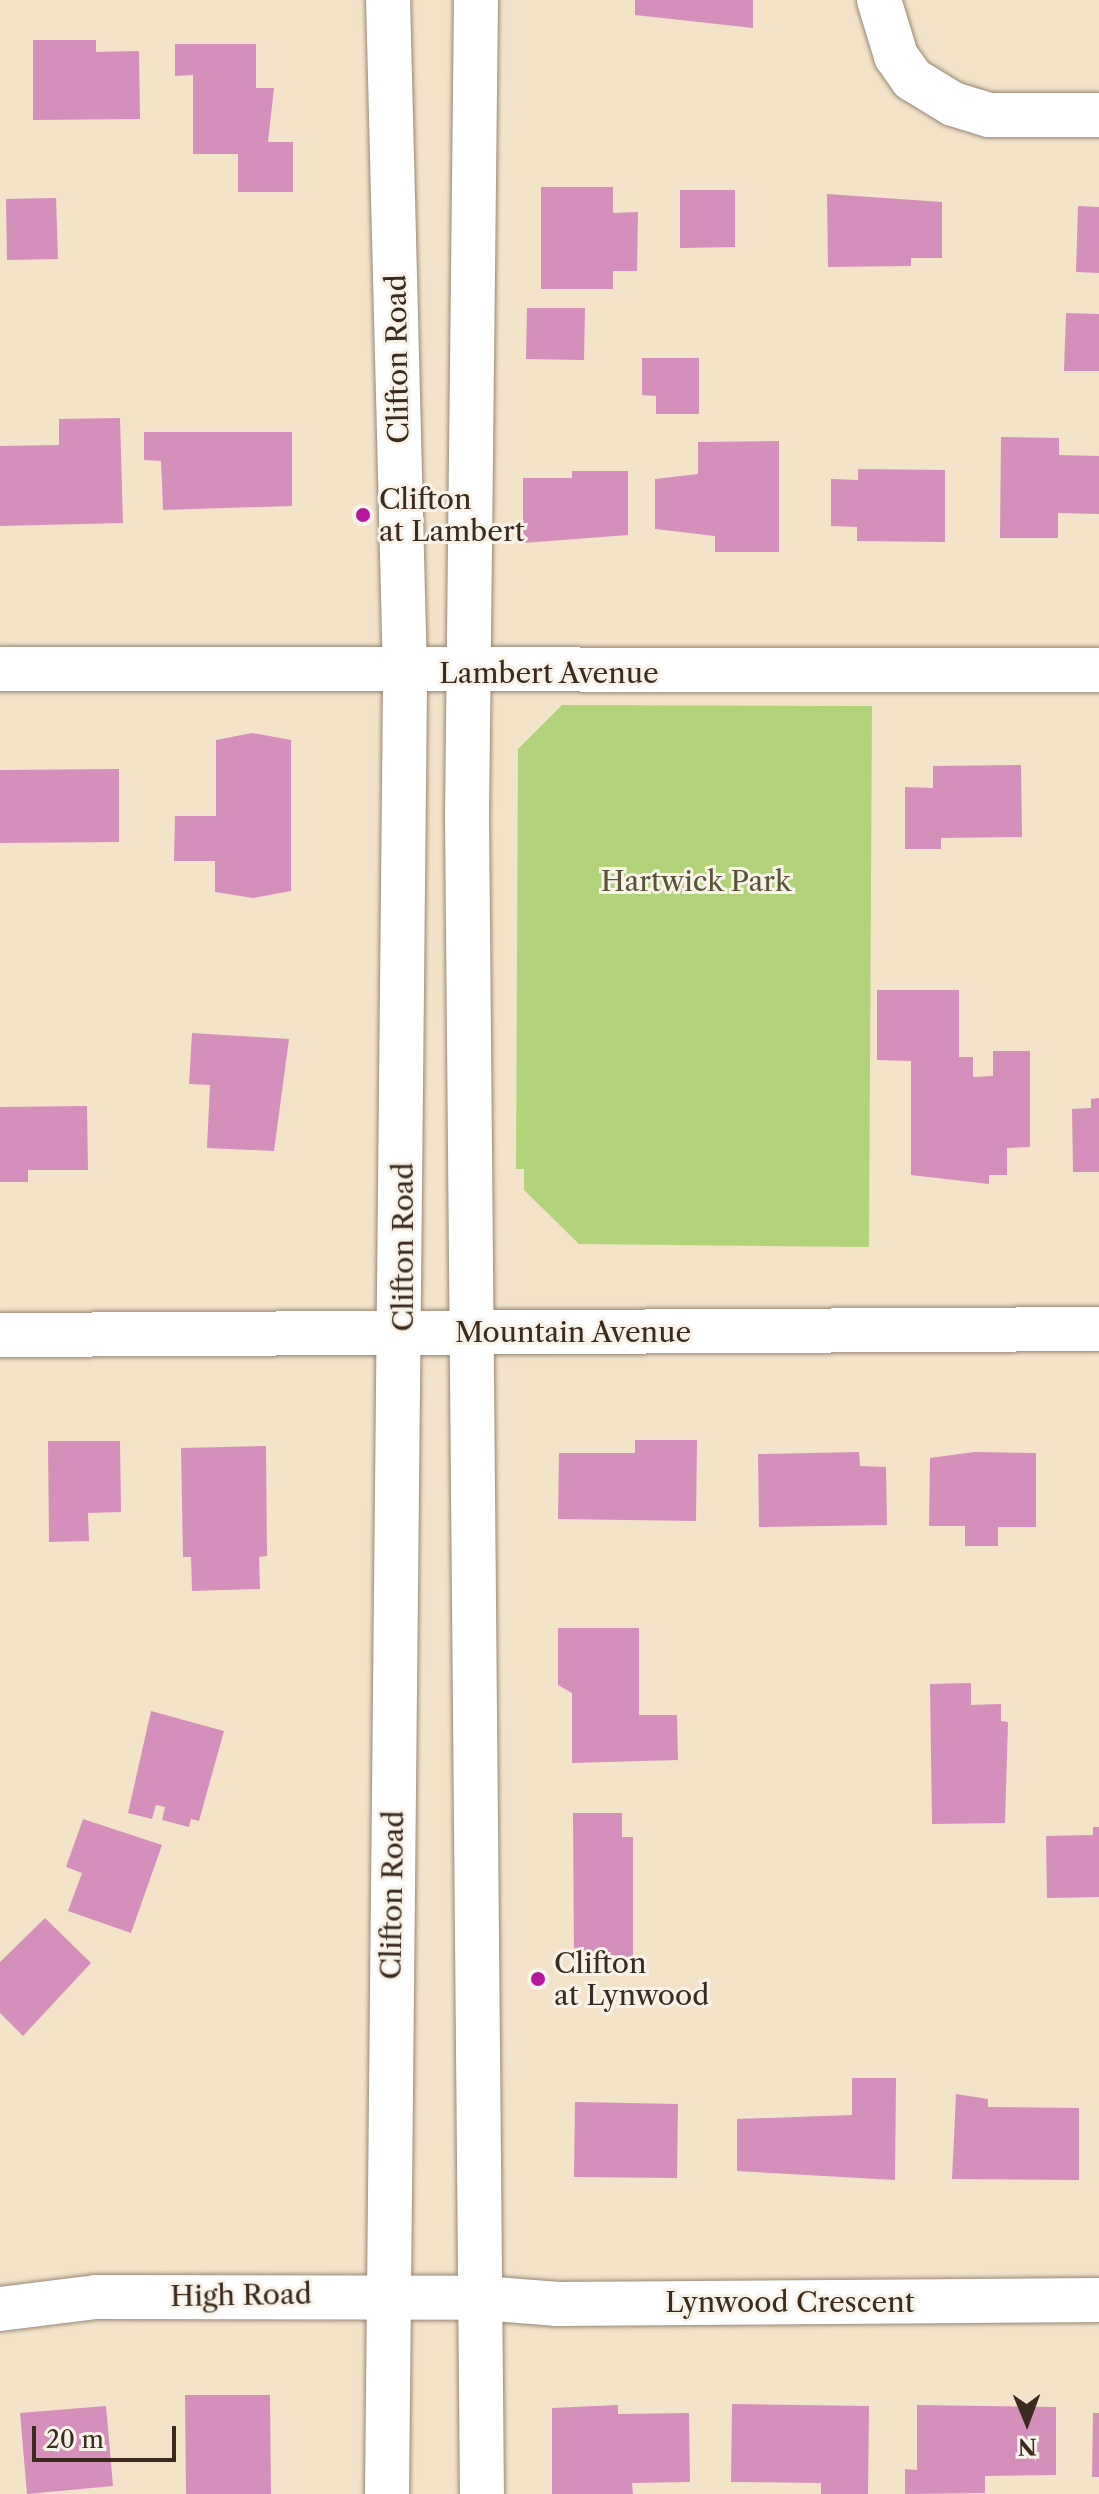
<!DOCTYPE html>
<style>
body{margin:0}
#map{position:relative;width:1099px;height:2494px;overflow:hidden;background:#f3e3c9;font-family:"Libre Caslon Text",serif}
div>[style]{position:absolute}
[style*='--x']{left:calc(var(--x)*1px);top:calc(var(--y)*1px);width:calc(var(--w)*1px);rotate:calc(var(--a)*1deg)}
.green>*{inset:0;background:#b3d37a}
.building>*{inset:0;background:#d58fbb}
.roads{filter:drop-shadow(0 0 2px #978674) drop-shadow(0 0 2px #978674)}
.street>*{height:44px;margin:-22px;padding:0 22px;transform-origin:22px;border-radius:22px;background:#fff}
.secondary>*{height:44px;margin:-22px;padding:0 22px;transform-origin:22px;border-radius:22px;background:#fff}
.dots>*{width:22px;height:22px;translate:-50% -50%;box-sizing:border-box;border:4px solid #f7f3e8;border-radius:50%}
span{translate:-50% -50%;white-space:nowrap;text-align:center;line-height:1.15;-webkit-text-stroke:6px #f7f3e8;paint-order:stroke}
.street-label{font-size:28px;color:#3b2a1e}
.poi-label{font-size:28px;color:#3b2a1e}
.left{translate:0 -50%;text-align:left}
.park-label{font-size:28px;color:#595435}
.north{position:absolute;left:987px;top:2382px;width:80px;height:80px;-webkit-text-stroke:6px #f7f3e8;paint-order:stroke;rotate:179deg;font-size:22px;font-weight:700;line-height:32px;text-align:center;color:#3b2a1e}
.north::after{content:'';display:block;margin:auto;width:28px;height:36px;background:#3b2a1e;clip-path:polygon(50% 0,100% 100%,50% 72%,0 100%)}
.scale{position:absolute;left:32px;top:2426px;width:144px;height:36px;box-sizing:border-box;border:4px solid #3b2a1e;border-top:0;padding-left:10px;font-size:24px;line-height:28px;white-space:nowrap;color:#3b2a1e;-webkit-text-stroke:6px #f7f3e8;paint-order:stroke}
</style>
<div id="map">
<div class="green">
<i style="clip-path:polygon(562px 705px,872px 706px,869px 1247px,579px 1244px,524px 1190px,524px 1169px,516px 1169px,518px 749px)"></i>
</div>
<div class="building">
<i style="clip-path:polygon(635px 0,753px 0,753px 28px,635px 15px)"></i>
<i style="clip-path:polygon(33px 40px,96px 40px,96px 52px,139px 51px,140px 119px,33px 120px)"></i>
<i style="clip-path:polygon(175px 44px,256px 44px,256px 88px,274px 88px,268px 142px,293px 142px,293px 192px,238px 192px,238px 154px,193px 154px,193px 75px,175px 76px)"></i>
<i style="clip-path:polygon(541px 187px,613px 187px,613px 213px,638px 212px,637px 271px,613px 271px,613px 289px,541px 289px)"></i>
<i style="clip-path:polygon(680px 190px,735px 190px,735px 247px,680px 248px)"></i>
<i style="clip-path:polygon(827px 194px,942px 202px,942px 258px,911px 258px,911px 266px,828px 267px)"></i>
<i style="clip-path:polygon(56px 198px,58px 259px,7px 260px,6px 199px)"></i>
<i style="clip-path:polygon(1078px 206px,1099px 207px,1099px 273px,1076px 272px)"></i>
<i style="clip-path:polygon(527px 308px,585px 308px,584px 360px,526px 359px)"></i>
<i style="clip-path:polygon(1066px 313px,1099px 314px,1099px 371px,1064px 371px)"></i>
<i style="clip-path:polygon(642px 358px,699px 358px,699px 414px,656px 414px,656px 396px,642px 395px)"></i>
<i style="clip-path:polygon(120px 418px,123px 523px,0 526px,0 446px,59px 445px,59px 419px)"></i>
<i style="clip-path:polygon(144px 432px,292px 432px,292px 506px,163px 510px,161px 461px,144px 460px)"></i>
<i style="clip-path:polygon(1001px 437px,1059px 438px,1059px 455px,1099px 456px,1099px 514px,1058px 513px,1058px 538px,1000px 538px)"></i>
<i style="clip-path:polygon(779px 441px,779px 552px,715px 552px,715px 536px,655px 529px,655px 479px,698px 474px,698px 442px)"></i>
<i style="clip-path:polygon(858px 469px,945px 470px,945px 542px,857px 541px,857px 527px,831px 526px,831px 479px,858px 480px)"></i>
<i style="clip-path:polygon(572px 471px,628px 471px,628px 535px,523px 543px,523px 478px,572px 478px)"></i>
<i style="clip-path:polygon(252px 733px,291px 740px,291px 891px,253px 898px,215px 892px,215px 861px,174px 861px,175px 816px,216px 816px,216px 740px)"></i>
<i style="clip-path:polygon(1021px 765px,1022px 837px,941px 838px,941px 849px,905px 849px,905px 787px,933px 788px,933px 766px)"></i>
<i style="clip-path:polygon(119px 769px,119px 842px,0 843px,0 770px)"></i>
<i style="clip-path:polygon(877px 990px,959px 990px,959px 1057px,973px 1057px,973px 1077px,993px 1076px,993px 1051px,1030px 1051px,1030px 1147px,1007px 1148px,1007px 1175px,989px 1175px,989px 1184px,911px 1175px,911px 1061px,877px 1060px)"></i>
<i style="clip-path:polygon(192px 1033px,289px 1039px,274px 1151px,207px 1148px,210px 1085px,189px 1084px)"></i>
<i style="clip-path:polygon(1099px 1098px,1099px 1172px,1073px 1172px,1072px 1109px,1091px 1108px,1091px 1099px)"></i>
<i style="clip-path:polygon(87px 1106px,88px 1170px,28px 1170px,28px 1182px,0 1182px,0 1107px)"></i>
<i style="clip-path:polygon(635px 1440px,697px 1440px,696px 1521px,558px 1519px,559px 1453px,635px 1453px)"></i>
<i style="clip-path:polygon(48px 1441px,120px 1441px,121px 1512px,88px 1513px,89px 1541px,49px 1542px)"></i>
<i style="clip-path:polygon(266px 1446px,267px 1556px,259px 1557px,260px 1589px,192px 1591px,191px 1557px,183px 1557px,181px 1448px)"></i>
<i style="clip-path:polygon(859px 1452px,860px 1466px,886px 1467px,887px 1525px,759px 1527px,758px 1454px)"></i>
<i style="clip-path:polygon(974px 1452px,1036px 1453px,1036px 1527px,998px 1527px,998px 1546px,965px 1546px,965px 1526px,929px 1526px,930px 1458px)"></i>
<i style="clip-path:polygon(558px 1628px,639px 1628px,639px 1715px,677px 1715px,678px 1760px,572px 1763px,572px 1693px,558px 1685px)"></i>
<i style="clip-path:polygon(971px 1683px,971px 1705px,1001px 1704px,1001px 1721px,1008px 1722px,1005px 1823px,932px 1824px,930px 1684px)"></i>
<i style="clip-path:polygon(151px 1711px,224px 1731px,199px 1821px,191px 1819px,189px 1827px,162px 1820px,165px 1807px,156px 1805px,152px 1819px,128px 1813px)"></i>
<i style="clip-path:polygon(573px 1813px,622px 1813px,622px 1837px,633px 1837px,633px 1961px,574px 1961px)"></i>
<i style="clip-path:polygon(83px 1819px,162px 1845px,131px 1933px,68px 1911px,82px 1873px,66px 1867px)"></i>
<i style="clip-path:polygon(1093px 1827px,1099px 1827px,1099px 1897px,1047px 1898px,1046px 1836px,1093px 1835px)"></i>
<i style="clip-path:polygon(45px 1918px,91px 1963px,23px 2036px,0 2013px,0 1962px)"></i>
<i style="clip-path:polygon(852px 2078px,896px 2078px,895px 2180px,737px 2171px,737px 2119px,852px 2115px)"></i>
<i style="clip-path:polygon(956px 2094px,988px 2099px,988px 2107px,1079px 2108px,1079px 2180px,952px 2179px)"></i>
<i style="clip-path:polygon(575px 2102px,678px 2104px,677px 2178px,574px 2177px)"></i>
<i style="clip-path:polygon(185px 2395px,270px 2395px,271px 2494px,186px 2494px)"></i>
<i style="clip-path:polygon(732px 2404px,869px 2406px,868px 2494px,821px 2494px,821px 2483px,731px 2482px)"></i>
<i style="clip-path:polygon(618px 2405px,618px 2414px,689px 2413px,690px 2482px,632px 2483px,633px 2494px,552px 2494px,552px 2408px)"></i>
<i style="clip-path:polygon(917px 2405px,1056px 2407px,1056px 2475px,985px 2476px,985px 2493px,905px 2494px,905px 2469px,917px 2470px)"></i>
<i style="clip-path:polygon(106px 2406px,113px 2486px,27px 2494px,20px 2413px)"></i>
<i style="clip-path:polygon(1093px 2413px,1099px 2413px,1099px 2477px,1092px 2477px)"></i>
</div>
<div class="roads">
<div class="street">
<i style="--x:879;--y:0;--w:59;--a:73.1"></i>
<i style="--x:896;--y:56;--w:28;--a:55"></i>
<i style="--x:912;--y:79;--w:48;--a:31.4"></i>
<i style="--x:953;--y:104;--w:38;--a:17"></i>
<i style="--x:989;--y:115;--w:110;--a:0"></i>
<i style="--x:0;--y:669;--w:1099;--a:0.05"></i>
<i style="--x:0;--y:1335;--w:1099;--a:-0.31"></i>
<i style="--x:482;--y:2298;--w:76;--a:4.5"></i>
<i style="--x:558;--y:2304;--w:541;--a:-0.42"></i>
</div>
<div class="secondary">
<i style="--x:476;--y:0;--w:814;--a:90.63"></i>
<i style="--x:467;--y:814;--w:1680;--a:89.49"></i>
<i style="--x:0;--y:2309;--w:97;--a:-7.1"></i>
<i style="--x:96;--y:2297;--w:386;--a:0.1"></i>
<i style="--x:387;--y:2494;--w:1820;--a:-89.43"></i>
<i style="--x:405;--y:674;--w:674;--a:-91.44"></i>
</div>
</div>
<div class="dots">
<i style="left:363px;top:515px;background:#b5179e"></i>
<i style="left:538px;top:1979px;background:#b5179e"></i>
</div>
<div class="street-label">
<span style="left:397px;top:359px;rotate:-91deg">Clifton Road</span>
<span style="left:549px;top:673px">Lambert Avenue</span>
<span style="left:403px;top:1247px;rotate:-90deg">Clifton Road</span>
<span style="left:573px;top:1332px">Mountain Avenue</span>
<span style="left:392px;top:1895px;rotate:-89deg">Clifton Road</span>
<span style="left:241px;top:2295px;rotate:-1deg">High Road</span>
<span style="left:790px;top:2302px">Lynwood Crescent</span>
</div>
<div class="poi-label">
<span class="left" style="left:379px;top:515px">Clifton<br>at Lambert</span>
<span class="left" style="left:554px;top:1979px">Clifton<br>at Lynwood</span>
</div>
<div class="park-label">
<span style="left:696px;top:881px">Hartwick Park</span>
</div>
<div class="north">N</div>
<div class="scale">20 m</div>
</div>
